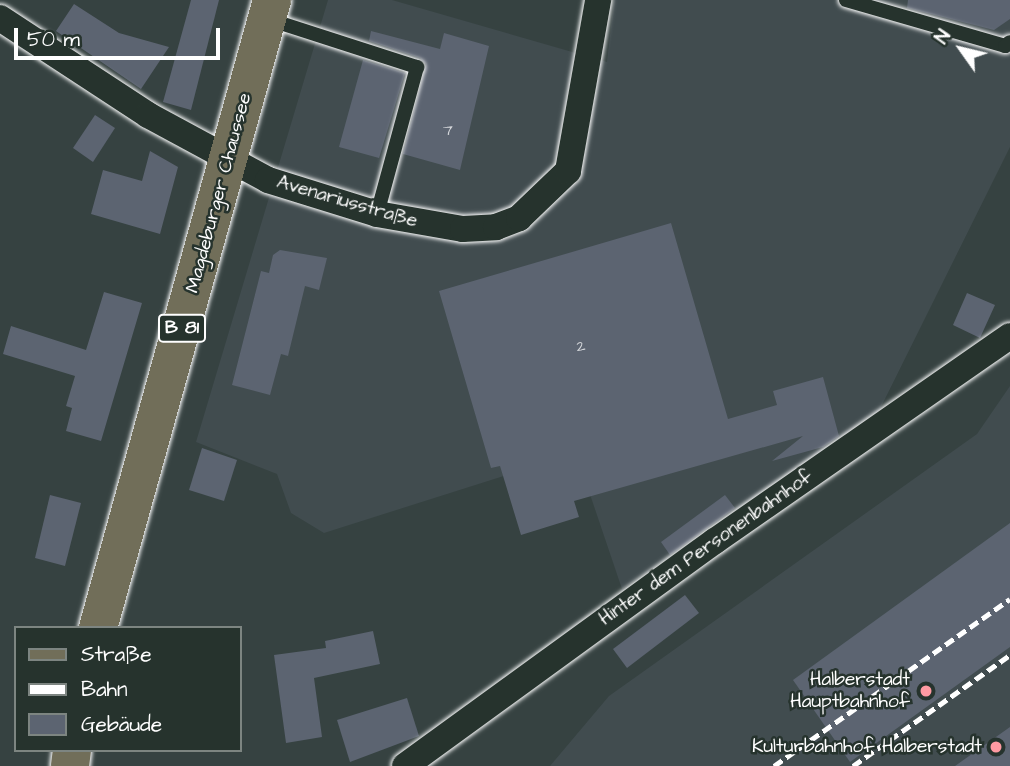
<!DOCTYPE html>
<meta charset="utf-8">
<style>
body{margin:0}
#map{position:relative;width:1010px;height:766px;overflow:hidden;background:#364241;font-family:"Architects Daughter",sans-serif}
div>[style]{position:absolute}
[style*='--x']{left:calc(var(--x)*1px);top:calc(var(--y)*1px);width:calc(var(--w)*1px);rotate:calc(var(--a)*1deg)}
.built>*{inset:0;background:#414c4f}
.building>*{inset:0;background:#5c6471}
.roads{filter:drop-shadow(0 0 2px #fff) drop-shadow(0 0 2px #fff)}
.service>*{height:14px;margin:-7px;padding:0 7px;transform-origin:7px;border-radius:7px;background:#26332d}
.minor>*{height:26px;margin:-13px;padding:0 13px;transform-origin:13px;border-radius:13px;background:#26332d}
.primary>*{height:38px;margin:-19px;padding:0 19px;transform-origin:19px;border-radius:19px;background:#716e59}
.rail>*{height:5px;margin-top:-2.5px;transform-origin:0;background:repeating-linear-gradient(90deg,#fff 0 10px,transparent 0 15px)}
.dots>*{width:19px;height:19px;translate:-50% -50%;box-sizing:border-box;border:4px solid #26332d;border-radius:50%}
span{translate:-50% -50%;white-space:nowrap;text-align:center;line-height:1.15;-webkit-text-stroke:5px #26332d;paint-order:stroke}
.number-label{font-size:16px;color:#d6d8dc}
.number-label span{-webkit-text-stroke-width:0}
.shield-label span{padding:2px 5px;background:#26332d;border:2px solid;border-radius:5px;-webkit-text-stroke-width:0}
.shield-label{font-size:18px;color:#fff;font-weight:700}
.street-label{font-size:19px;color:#fff}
.poi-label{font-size:19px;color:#fff}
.right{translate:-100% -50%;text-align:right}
.legend{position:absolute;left:14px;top:626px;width:228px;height:126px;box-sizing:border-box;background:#26332d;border:2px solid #7d8581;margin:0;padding:9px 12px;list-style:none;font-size:21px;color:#fff}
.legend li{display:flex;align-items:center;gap:14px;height:35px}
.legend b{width:35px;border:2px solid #7d8581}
.north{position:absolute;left:926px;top:14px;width:70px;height:70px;-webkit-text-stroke:5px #26332d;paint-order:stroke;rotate:304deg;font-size:19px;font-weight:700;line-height:28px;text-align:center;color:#fff}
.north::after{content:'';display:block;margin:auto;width:24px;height:32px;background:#fff;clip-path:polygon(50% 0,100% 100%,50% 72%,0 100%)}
.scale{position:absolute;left:14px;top:28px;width:206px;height:32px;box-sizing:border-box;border:4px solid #fff;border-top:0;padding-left:9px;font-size:21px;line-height:24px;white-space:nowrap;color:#fff;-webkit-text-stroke:5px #26332d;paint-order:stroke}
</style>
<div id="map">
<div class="built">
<i style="clip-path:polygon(328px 0,392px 0,607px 62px,614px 0,1010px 0,1010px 147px,877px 415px,622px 589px,576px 453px,324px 533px,291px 513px,277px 474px,196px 442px)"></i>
<i style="clip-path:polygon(1010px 386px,1010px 766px,550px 766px,609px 696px,977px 434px)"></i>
</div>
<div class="building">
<i style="clip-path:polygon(191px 0,219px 0,191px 110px,163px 102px)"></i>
<i style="clip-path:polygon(908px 0,1010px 0,1010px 19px,994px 30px,907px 8px)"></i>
<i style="clip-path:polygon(74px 4px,119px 33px,169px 47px,141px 89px,56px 31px)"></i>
<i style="clip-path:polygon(371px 31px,440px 49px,444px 33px,489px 46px,460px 170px,403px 154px,426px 64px,420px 58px,369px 41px)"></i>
<i style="clip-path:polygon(363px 60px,405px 73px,379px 158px,339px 147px)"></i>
<i style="clip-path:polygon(95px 115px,115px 128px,93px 162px,73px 148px)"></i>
<i style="clip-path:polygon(150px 151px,178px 167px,160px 234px,91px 214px,103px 170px,142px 181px)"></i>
<i style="clip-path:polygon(671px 223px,728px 419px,777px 405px,773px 391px,823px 377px,839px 436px,823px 447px,772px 461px,803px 436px,574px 501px,579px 517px,521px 535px,500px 466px,491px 468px,439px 291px)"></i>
<i style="clip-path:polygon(280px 250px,327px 258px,319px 290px,305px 286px,288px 356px,281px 354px,270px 395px,232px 385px,261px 271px,269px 273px,273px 255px)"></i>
<i style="clip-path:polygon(104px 292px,142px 303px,101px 441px,66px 431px,72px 408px,66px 406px,75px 376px,3px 354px,11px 326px,86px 350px)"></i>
<i style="clip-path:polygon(967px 293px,995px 305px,980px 338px,953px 325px)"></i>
<i style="clip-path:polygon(202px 448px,237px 460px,224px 501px,189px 490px)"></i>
<i style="clip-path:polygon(50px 495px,81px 503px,65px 566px,35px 558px)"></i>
<i style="clip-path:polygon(725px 495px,735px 508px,670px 555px,661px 542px)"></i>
<i style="clip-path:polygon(1010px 523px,1010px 647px,850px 762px,793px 680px)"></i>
<i style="clip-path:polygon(685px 595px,699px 613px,627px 668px,613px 649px)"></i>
<i style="clip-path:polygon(373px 631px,380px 664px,314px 678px,322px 737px,286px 743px,274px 655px,326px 648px,325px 641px)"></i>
<i style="clip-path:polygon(407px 698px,419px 736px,350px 762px,337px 720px)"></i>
<i style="clip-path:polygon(1010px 727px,1010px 766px,955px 766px)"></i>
</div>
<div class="roads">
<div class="service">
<i style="--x:846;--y:0;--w:166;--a:16.1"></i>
<i style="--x:1005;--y:46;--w:6;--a:-39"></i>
<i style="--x:268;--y:19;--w:157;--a:17.9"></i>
<i style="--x:417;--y:67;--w:152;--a:105.2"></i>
</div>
<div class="minor">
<i style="--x:0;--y:18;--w:177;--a:33.2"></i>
<i style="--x:148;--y:115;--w:136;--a:28.4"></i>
<i style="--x:268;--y:180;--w:114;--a:17.3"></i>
<i style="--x:377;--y:214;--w:87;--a:9.9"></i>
<i style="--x:463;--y:229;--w:33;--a:-3"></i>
<i style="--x:496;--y:227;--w:25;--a:-21"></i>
<i style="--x:519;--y:218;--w:68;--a:-43.8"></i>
<i style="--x:568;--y:171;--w:174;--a:-80"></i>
<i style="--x:405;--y:766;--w:383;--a:-36"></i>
<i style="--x:715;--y:541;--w:359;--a:-34.8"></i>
</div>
<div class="primary">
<i style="--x:98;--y:628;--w:652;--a:-74.51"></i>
<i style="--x:70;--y:766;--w:16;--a:-83"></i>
</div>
</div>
<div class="rail">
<i style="--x:774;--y:766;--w:289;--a:-35.3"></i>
<i style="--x:853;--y:766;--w:192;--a:-35.3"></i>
</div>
<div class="dots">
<i style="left:926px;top:691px;background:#ff9aa2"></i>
<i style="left:996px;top:747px;background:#ff9aa2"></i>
</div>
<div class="number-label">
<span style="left:448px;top:130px">7</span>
<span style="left:581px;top:346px">2</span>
</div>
<div class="shield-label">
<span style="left:182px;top:328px">B 81</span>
</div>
<div class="street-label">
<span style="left:219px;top:193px;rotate:-75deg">Magdeburger Chaussee</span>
<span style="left:347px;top:202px;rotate:16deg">Avenariusstraße</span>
<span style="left:706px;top:548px;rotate:-35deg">Hinter dem Personenbahnhof</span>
</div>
<div class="poi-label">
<span class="right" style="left:910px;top:691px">Halberstadt<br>Hauptbahnhof</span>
<span class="right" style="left:982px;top:747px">Kulturbahnhof Halberstadt</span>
</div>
<ul class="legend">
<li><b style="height:9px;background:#716e59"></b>Straße</li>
<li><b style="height:9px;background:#fff"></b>Bahn</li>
<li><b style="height:19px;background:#5c6471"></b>Gebäude</li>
</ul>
<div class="north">N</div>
<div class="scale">50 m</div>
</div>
